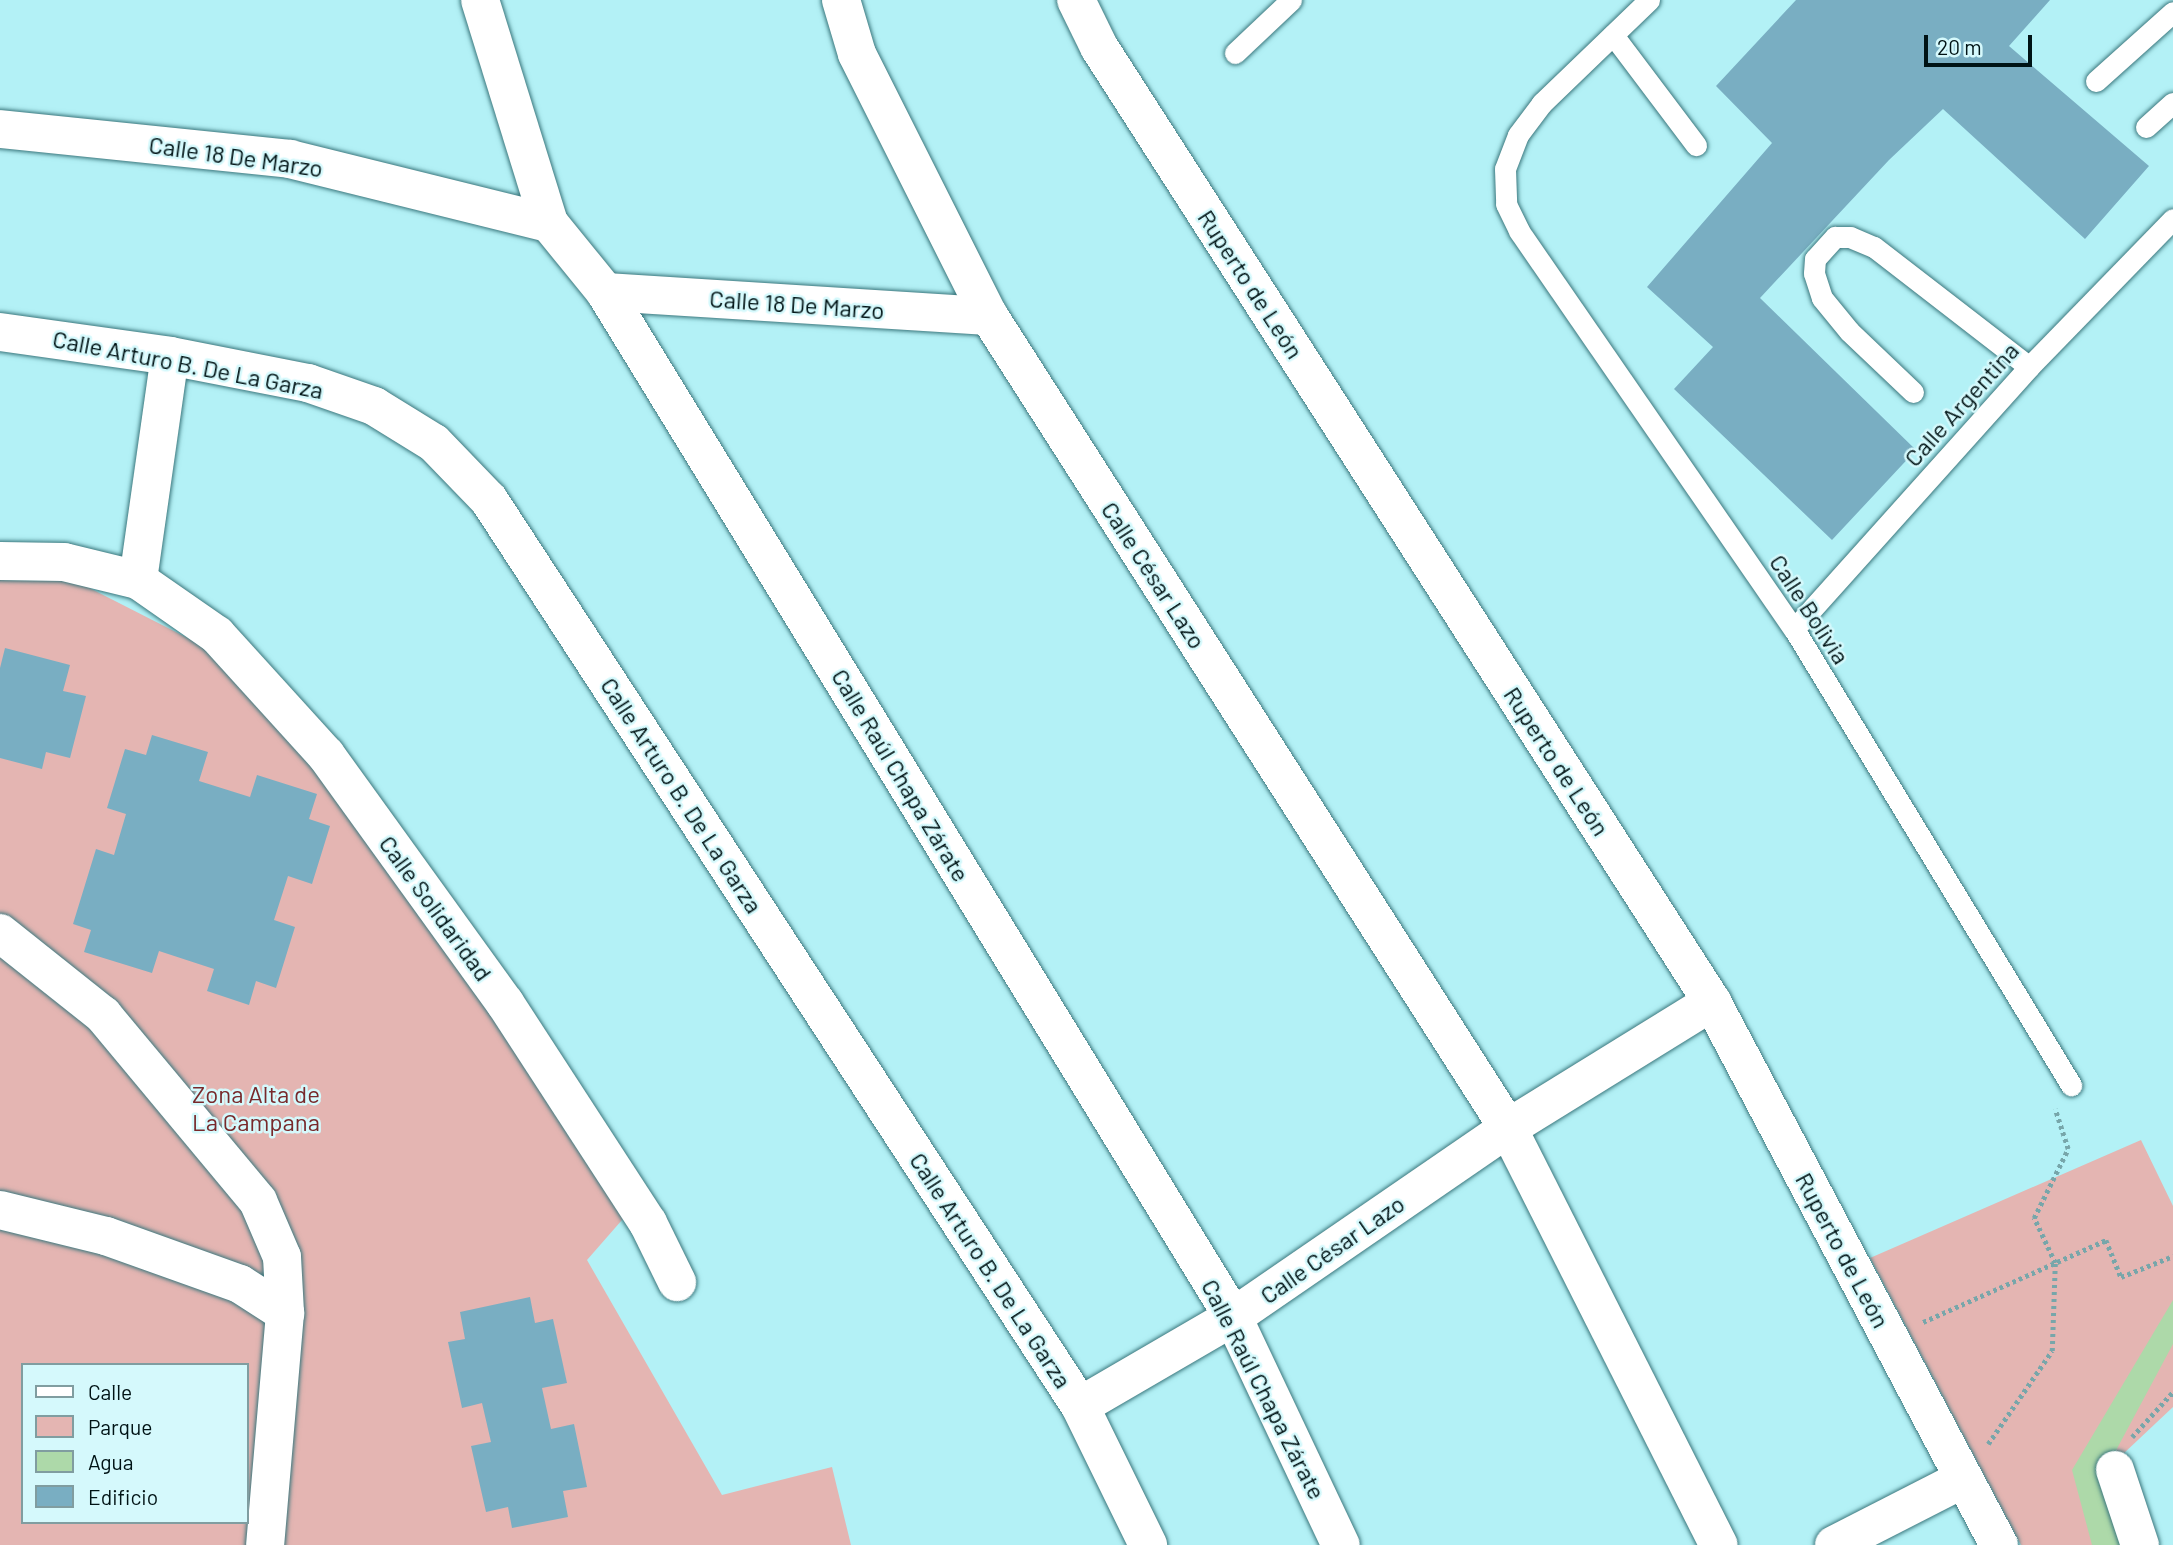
<!DOCTYPE html>
<meta charset="utf-8">
<style>
body{margin:0}
#map{position:relative;width:2173px;height:1545px;overflow:hidden;background:#b3f1f6;font-family:Barlow,sans-serif}
div>[style]{position:absolute}
[style*='--x']{left:calc(var(--x)*1px);top:calc(var(--y)*1px);width:calc(var(--w)*1px);rotate:calc(var(--a)*1deg)}
.green>*{inset:0;background:#e4b5b2}
.water>*{inset:0;background:#add9a9}
.building>*{inset:0;background:#79aec2}
.path>*{height:4.5px;margin-top:-2.25px;transform-origin:0;background:repeating-linear-gradient(90deg,#77a6aa 0 3.5px,transparent 0 7px)}
.roads{filter:drop-shadow(0 0 2px #3b777d) drop-shadow(0 0 2px #3b777d)}
.lane>*{height:21px;margin:-10.5px;padding:0 10.5px;transform-origin:10.5px;border-radius:10.5px;background:#fff}
.street>*{height:38px;margin:-19px;padding:0 19px;transform-origin:19px;border-radius:19px;background:#fff}
.secondary>*{height:38px;margin:-19px;padding:0 19px;transform-origin:19px;border-radius:19px;background:#fff}
span{translate:-50% -50%;white-space:nowrap;text-align:center;line-height:1.15;-webkit-text-stroke:5px #d5f9fc;paint-order:stroke}
.street-label{font-size:24px;color:#001315}
.park-label{font-size:24px;color:#78292b}
.legend{position:absolute;left:21px;top:1363px;width:228px;height:161px;box-sizing:border-box;background:#d5f9fc;border:2px solid #809da0;margin:0;padding:9px 12px;list-style:none;font-size:21px;color:#001315}
.legend li{display:flex;align-items:center;gap:14px;height:35px}
.legend b{width:35px;border:2px solid #809da0}
.scale{position:absolute;left:1924px;top:35px;width:108px;height:32px;box-sizing:border-box;border:4px solid #001315;border-top:0;padding-left:9px;font-size:21px;line-height:24px;white-space:nowrap;color:#001315;-webkit-text-stroke:5px #d5f9fc;paint-order:stroke}
</style>
<div id="map">
<div class="green">
<i style="clip-path:polygon(evenodd,0 574px,66px 576px,221px 655px,418px 894px,636px 1204px,587px 1260px,722px 1495px,832px 1467px,851px 1545px,0 1545px,0 574px,23px 1365px,247px 1365px,247px 1522px,23px 1522px,23px 1365px)"></i>
<i style="clip-path:polygon(2141px 1140px,2173px 1206px,2173px 1407px,2105px 1471px,2125px 1545px,2021px 1545px,1870px 1258px)"></i>
</div>
<div class="water">
<i style="clip-path:polygon(2173px 1300px,2173px 1344px,2105px 1471px,2123px 1545px,2092px 1545px,2072px 1470px)"></i>
</div>
<div class="building">
<i style="clip-path:polygon(1796px 0,2050px 0,2009px 46px,2149px 166px,2085px 239px,1943px 109px,1889px 160px,1760px 298px,1916px 450px,1832px 540px,1674px 389px,1713px 347px,1647px 287px,1772px 143px,1716px 86px)"></i>
<i style="clip-path:polygon(5px 648px,70px 665px,63px 691px,86px 696px,70px 758px,46px 752px,42px 769px,0 758px,0 668px)"></i>
<i style="clip-path:polygon(152px 735px,208px 752px,199px 781px,250px 797px,257px 775px,317px 794px,309px 819px,330px 826px,312px 884px,288px 876px,274px 920px,295px 927px,276px 988px,256px 981px,249px 1005px,207px 991px,214px 969px,159px 951px,152px 973px,84px 952px,91px 930px,73px 924px,96px 849px,114px 855px,126px 814px,107px 808px,125px 749px,146px 755px)"></i>
<i style="clip-path:polygon(530px 1297px,535px 1323px,553px 1319px,567px 1383px,542px 1388px,551px 1429px,574px 1424px,587px 1487px,563px 1491px,568px 1517px,512px 1528px,508px 1507px,486px 1512px,471px 1446px,491px 1442px,482px 1403px,462px 1408px,448px 1342px,465px 1339px,460px 1312px)"></i>
</div>
<div class="path">
<i style="--x:1923;--y:1322;--w:201;--a:-24.1"></i>
<i style="--x:2106;--y:1240;--w:40;--a:68"></i>
<i style="--x:2121;--y:1277;--w:56;--a:-22"></i>
<i style="--x:2132;--y:1437;--w:61;--a:-47.7"></i>
<i style="--x:1988;--y:1444;--w:113;--a:-55.5"></i>
<i style="--x:2052;--y:1351;--w:88;--a:-88"></i>
<i style="--x:2055;--y:1263;--w:50;--a:-115"></i>
<i style="--x:2034;--y:1218;--w:77;--a:-63.8"></i>
<i style="--x:2068;--y:1149;--w:42;--a:-108"></i>
</div>
<div class="roads">
<div class="lane">
<i style="--x:1649;--y:0;--w:149;--a:136.1"></i>
<i style="--x:1542;--y:103;--w:40;--a:127"></i>
<i style="--x:1518;--y:135;--w:36;--a:111"></i>
<i style="--x:1505;--y:169;--w:35;--a:88"></i>
<i style="--x:1506;--y:204;--w:30;--a:64"></i>
<i style="--x:1519;--y:231;--w:484;--a:55.4"></i>
<i style="--x:1794;--y:629;--w:534;--a:58.72"></i>
<i style="--x:1613;--y:35;--w:138;--a:53"></i>
<i style="--x:1235;--y:53;--w:77;--a:-43.4"></i>
<i style="--x:2096;--y:81;--w:103;--a:-41.9"></i>
<i style="--x:2146;--y:127;--w:36;--a:-42"></i>
<i style="--x:1913;--y:392;--w:88;--a:-136.4"></i>
<i style="--x:1849;--y:331;--w:43;--a:-129.3"></i>
<i style="--x:1822;--y:298;--w:26;--a:-108"></i>
<i style="--x:1814;--y:273;--w:14;--a:-86"></i>
<i style="--x:1815;--y:259;--w:30;--a:-48"></i>
<i style="--x:1835;--y:237;--w:15;--a:0"></i>
<i style="--x:1850;--y:237;--w:26;--a:23"></i>
<i style="--x:1874;--y:247;--w:196;--a:37.7"></i>
<i style="--x:1794;--y:629;--w:352;--a:-48.1"></i>
<i style="--x:2029;--y:367;--w:206;--a:-45.8"></i>
</div>
<div class="street">
<i style="--x:480;--y:0;--w:233;--a:72.8"></i>
<i style="--x:549;--y:223;--w:89;--a:50.9"></i>
<i style="--x:605;--y:292;--w:1202;--a:58.5"></i>
<i style="--x:1233;--y:1317;--w:252;--a:64.7"></i>
<i style="--x:841;--y:0;--w:56;--a:73.5"></i>
<i style="--x:857;--y:54;--w:293;--a:63.3"></i>
<i style="--x:989;--y:316;--w:964;--a:57.41"></i>
<i style="--x:1508;--y:1128;--w:467;--a:63.2"></i>
<i style="--x:0;--y:129;--w:292;--a:5.9"></i>
<i style="--x:290;--y:159;--w:267;--a:13.9"></i>
<i style="--x:605;--y:292;--w:385;--a:3.6"></i>
<i style="--x:0;--y:332;--w:172;--a:8"></i>
<i style="--x:170;--y:356;--w:141;--a:11.1"></i>
<i style="--x:308;--y:383;--w:70;--a:19.2"></i>
<i style="--x:374;--y:406;--w:70;--a:31.7"></i>
<i style="--x:434;--y:443;--w:79;--a:46"></i>
<i style="--x:489;--y:500;--w:1082;--a:56.88"></i>
<i style="--x:1080;--y:1406;--w:155;--a:63.9"></i>
<i style="--x:0;--y:561;--w:64;--a:0.9"></i>
<i style="--x:64;--y:562;--w:76;--a:13.7"></i>
<i style="--x:138;--y:580;--w:96;--a:34.8"></i>
<i style="--x:217;--y:635;--w:162;--a:47.8"></i>
<i style="--x:326;--y:755;--w:306;--a:54.2"></i>
<i style="--x:505;--y:1003;--w:262;--a:57"></i>
<i style="--x:648;--y:1223;--w:66;--a:63.8"></i>
<i style="--x:138;--y:580;--w:226;--a:-81.9"></i>
<i style="--x:0;--y:933;--w:132;--a:38.5"></i>
<i style="--x:103;--y:1015;--w:242;--a:50.2"></i>
<i style="--x:258;--y:1201;--w:61;--a:66.8"></i>
<i style="--x:282;--y:1257;--w:56;--a:86.9"></i>
<i style="--x:285;--y:1313;--w:233;--a:94.9"></i>
<i style="--x:0;--y:1210;--w:109;--a:13.8"></i>
<i style="--x:106;--y:1236;--w:142;--a:19.7"></i>
<i style="--x:240;--y:1284;--w:54;--a:32.8"></i>
<i style="--x:1080;--y:1406;--w:177;--a:-30.2"></i>
<i style="--x:1233;--y:1317;--w:334;--a:-34.5"></i>
<i style="--x:1508;--y:1128;--w:240;--a:-31.7"></i>
<i style="--x:2115;--y:1470;--w:79;--a:71.6"></i>
<i style="--x:1834;--y:1545;--w:145;--a:-27.1"></i>
</div>
<div class="secondary">
<i style="--x:1076;--y:0;--w:52;--a:63.9"></i>
<i style="--x:1099;--y:47;--w:1135;--a:57.3"></i>
<i style="--x:1712;--y:1002;--w:614;--a:62.14"></i>
</div>
</div>
<div class="street-label">
<span style="left:236px;top:156px;rotate:8deg">Calle 18 De Marzo</span>
<span style="left:1251px;top:284px;rotate:57deg">Ruperto de León</span>
<span style="left:797px;top:304px;rotate:4deg">Calle 18 De Marzo</span>
<span style="left:188px;top:364px;rotate:11deg">Calle Arturo B. De La Garza</span>
<span style="left:1961px;top:404px;rotate:-48deg">Calle Argentina</span>
<span style="left:1154px;top:575px;rotate:57deg">Calle César Lazo</span>
<span style="left:1810px;top:609px;rotate:57deg">Calle Bolivia</span>
<span style="left:1557px;top:761px;rotate:57deg">Ruperto de León</span>
<span style="left:901px;top:775px;rotate:59deg">Calle Raúl Chapa Zárate</span>
<span style="left:682px;top:795px;rotate:57deg">Calle Arturo B. De La Garza</span>
<span style="left:436px;top:908px;rotate:54deg">Calle Solidaridad</span>
<span style="left:1332px;top:1249px;rotate:-35deg">Calle César Lazo</span>
<span style="left:1843px;top:1250px;rotate:62deg">Ruperto de León</span>
<span style="left:991px;top:1270px;rotate:57deg">Calle Arturo B. De La Garza</span>
<span style="left:1264px;top:1389px;rotate:63deg">Calle Raúl Chapa Zárate</span>
</div>
<div class="park-label">
<span style="left:256px;top:1108px">Zona Alta de<br>La Campana</span>
</div>
<ul class="legend">
<li><b style="height:9px;background:#fff"></b>Calle</li>
<li><b style="height:19px;background:#e4b5b2"></b>Parque</li>
<li><b style="height:19px;background:#add9a9"></b>Agua</li>
<li><b style="height:19px;background:#79aec2"></b>Edificio</li>
</ul>
<div class="scale">20 m</div>
</div>
